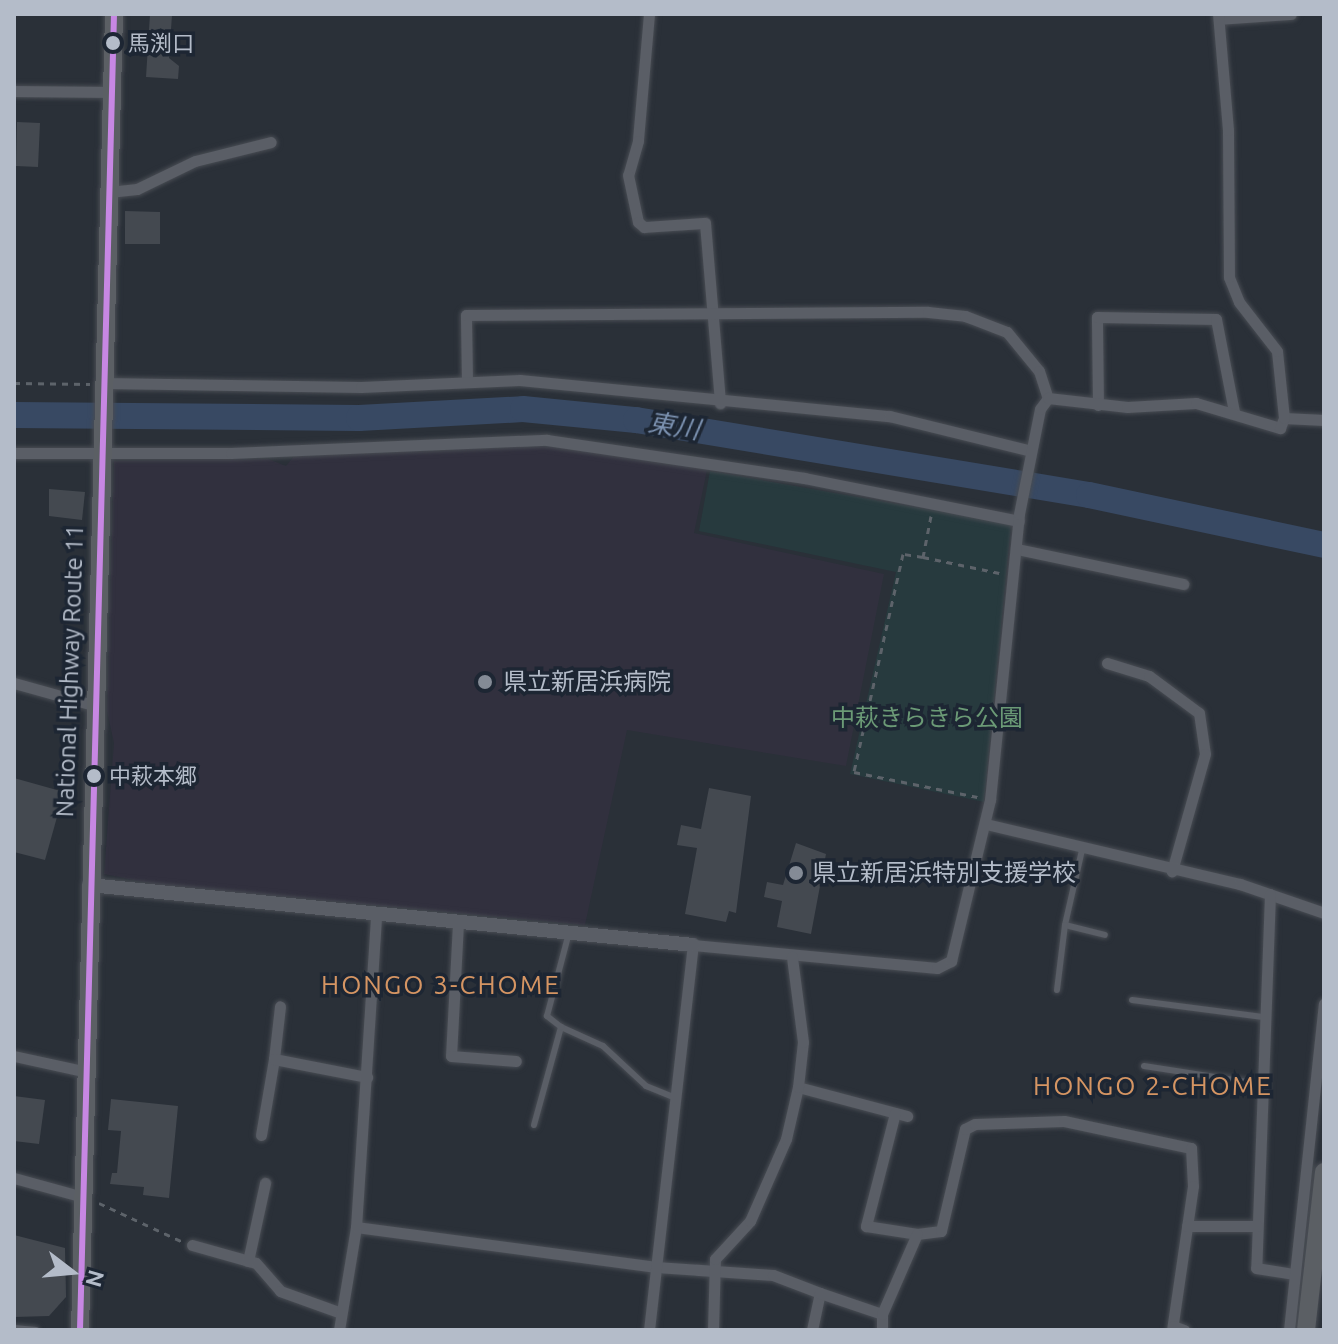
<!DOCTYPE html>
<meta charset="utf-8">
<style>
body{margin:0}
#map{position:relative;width:1338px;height:1344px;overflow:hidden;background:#2a3038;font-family:Ubuntu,"Noto Sans JP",sans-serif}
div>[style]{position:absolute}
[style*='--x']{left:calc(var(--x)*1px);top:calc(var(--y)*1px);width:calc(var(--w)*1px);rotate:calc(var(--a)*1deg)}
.medical>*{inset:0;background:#31303e}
.green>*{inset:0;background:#273a3e}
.river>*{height:26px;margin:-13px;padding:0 13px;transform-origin:13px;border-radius:13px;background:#384963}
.building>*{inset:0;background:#444950}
.path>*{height:3px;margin-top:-1.5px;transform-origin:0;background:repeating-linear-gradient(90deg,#5d636a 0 6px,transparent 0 12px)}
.roads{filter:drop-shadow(0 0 2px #484c53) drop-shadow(0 0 2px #484c53)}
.service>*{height:6px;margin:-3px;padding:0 3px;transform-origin:3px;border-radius:3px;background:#5a5e66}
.minor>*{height:11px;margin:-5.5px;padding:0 5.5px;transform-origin:5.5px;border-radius:5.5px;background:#5a5e66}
.tertiary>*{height:14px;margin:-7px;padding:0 7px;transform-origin:7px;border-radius:7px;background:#5a5e66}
.trunk>*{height:18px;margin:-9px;padding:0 9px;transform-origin:9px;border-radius:9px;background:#5b5f64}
.bus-1>*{height:6px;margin:-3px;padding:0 3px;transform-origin:3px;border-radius:3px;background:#c787e3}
.dots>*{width:22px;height:22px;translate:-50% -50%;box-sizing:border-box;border:4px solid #1d2633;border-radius:50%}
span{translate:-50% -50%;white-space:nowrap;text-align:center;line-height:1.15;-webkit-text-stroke:7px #1d2633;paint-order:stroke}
.bus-label{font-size:22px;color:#b4bcc9}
.left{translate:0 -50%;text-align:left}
.street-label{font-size:24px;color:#b4bcc9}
.poi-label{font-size:24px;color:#b4bcc9}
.park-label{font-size:24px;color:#6b9a76}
.water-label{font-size:26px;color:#7c92b1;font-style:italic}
.neighbourhood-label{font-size:26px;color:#d59563;letter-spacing:2px}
.frame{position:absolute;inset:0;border:16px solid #b4bcc9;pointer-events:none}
.north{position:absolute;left:32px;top:1232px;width:80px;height:80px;-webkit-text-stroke:6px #1d2633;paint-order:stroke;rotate:106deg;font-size:22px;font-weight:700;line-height:32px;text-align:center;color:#b4bcc9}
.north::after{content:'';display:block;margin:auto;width:28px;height:36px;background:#b4bcc9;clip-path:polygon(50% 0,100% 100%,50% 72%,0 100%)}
</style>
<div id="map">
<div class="medical">
<i style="clip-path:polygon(522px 446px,560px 447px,707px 470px,694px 533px,884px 574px,846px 766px,627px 730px,585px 925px,158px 885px,104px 874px,114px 743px,107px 711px,114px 461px,268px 459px,286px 466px,295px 455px)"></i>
</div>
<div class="green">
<i style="clip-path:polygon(710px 471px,1011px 524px,984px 802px,850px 774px,896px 572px,699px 531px)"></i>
</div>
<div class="river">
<i style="--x:14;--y:415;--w:345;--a:0.5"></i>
<i style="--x:359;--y:418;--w:164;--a:-3.1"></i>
<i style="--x:523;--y:409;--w:114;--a:5.6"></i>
<i style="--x:636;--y:420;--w:459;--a:9.4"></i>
<i style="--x:1089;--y:495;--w:240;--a:12"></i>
</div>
<div class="building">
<i style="clip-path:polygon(150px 14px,172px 15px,169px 58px,179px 66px,178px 79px,146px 77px)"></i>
<i style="clip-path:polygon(17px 122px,40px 123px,38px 167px,16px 166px)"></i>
<i style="clip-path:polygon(125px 211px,160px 212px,160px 244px,125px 244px)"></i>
<i style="clip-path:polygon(49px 489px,85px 492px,82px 520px,49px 516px)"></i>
<i style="clip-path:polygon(14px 778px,64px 792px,45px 860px,14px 852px)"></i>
<i style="clip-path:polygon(709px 788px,751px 796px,736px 913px,729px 911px,726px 922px,685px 914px,697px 848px,677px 845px,681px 825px,701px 829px)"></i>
<i style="clip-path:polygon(796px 843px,826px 854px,811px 934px,777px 927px,782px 901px,764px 897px,767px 882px,783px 885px)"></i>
<i style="clip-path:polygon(14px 1096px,45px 1100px,39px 1144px,14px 1141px)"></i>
<i style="clip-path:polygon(111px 1099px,178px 1106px,169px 1198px,143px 1195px,144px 1187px,110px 1184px,112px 1173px,117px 1173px,121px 1131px,108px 1130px)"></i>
<i style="clip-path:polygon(14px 1235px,65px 1248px,66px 1297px,49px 1316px,14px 1317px)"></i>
</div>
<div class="path">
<i style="--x:14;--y:383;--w:76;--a:0.8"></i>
<i style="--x:931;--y:516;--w:42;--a:101"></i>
<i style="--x:923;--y:557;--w:20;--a:-171"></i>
<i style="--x:903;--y:554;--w:223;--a:102.7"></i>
<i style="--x:854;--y:772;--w:126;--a:11.4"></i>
<i style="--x:923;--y:557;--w:78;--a:11.9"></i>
<i style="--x:99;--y:1203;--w:93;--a:24.9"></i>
</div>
<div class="roads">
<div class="service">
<i style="--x:1082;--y:850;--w:77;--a:102.8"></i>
<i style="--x:1065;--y:925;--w:41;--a:14"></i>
<i style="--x:1057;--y:990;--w:65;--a:-83"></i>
<i style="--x:1132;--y:1000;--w:132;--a:7.4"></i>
<i style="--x:561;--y:1027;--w:46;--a:24.3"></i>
<i style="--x:603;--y:1046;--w:59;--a:42.9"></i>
<i style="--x:646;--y:1086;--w:31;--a:22"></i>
<i style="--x:1144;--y:1066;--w:117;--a:8.8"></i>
<i style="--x:534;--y:1125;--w:102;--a:-74.6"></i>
<i style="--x:561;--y:1027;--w:18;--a:-142"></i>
<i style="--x:547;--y:1016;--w:86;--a:-75.2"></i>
<i style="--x:14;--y:1328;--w:22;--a:5"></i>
</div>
<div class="minor">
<i style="--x:649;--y:14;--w:127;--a:95"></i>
<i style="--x:638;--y:141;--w:35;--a:106"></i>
<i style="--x:628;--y:175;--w:48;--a:78"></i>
<i style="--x:638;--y:222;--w:8;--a:40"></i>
<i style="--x:644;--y:227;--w:61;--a:-3.8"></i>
<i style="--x:705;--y:223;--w:181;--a:85.2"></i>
<i style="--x:1219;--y:19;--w:72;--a:-4"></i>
<i style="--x:14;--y:91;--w:97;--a:0.6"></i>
<i style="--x:109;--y:192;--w:28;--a:-6"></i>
<i style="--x:137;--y:189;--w:64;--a:-25.8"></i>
<i style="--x:195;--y:161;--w:78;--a:-14"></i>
<i style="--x:467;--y:382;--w:67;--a:-90.9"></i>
<i style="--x:466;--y:315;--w:462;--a:-0.4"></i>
<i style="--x:928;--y:312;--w:37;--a:6"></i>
<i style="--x:965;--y:316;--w:45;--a:20.9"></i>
<i style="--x:1007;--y:332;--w:50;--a:50.6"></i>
<i style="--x:1039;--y:371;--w:28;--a:72"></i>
<i style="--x:103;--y:383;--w:258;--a:0.9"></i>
<i style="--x:361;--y:387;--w:159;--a:-2.5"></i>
<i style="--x:520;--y:380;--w:371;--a:5.6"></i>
<i style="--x:889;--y:416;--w:146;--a:13.8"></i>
<i style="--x:1098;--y:405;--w:88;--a:-90.7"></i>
<i style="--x:1097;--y:317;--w:119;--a:1"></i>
<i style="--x:1216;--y:319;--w:95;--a:79"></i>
<i style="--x:1284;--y:418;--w:40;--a:2.9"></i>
<i style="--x:14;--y:453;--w:217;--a:0"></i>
<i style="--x:231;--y:453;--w:316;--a:-2.4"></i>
<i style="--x:547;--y:440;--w:260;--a:8.4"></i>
<i style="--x:804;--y:478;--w:219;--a:11.3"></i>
<i style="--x:1017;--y:549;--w:170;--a:11.9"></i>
<i style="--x:1107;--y:663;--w:44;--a:17.2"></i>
<i style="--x:1149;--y:676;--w:62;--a:36.5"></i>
<i style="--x:1199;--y:713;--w:41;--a:81.7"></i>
<i style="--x:1205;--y:754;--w:122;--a:105.8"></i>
<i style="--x:14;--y:683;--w:82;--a:15.6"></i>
<i style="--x:986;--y:824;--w:261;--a:13.3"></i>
<i style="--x:1240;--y:884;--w:89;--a:19"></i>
<i style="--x:1270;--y:894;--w:374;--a:92.1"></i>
<i style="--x:1256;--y:1268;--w:39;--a:9"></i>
<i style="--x:458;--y:923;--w:133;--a:93"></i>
<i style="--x:451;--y:1056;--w:65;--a:4.4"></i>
<i style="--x:14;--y:1056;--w:71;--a:12.3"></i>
<i style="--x:274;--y:1059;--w:53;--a:-83.5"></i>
<i style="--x:798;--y:1087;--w:113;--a:14.9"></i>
<i style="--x:895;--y:1113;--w:117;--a:104.4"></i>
<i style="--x:866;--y:1226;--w:52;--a:8.9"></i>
<i style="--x:917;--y:1234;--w:24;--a:-7"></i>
<i style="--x:941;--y:1231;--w:105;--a:-76.8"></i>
<i style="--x:965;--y:1129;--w:11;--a:-27"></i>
<i style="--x:975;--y:1124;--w:89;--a:-1.9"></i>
<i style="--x:1064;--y:1121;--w:130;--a:12"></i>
<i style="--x:1191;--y:1148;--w:38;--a:87"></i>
<i style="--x:1193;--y:1186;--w:146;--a:98.3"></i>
<i style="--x:261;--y:1135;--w:77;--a:-80.3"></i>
<i style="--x:274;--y:1059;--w:95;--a:11"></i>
<i style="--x:14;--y:1178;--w:68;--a:15.3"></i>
<i style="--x:1187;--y:1226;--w:70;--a:0"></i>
<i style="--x:356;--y:1227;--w:303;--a:7.6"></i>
<i style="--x:656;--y:1267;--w:117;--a:3.9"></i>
<i style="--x:773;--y:1275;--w:50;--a:21"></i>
<i style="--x:192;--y:1245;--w:66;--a:15.7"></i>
<i style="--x:256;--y:1263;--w:37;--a:49"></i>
<i style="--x:280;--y:1291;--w:65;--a:19.8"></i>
<i style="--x:248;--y:1261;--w:80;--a:-77.7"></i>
<i style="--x:1173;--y:1326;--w:12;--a:20"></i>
<i style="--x:339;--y:1330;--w:104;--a:-80.6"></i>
<i style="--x:356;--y:1227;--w:313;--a:-86.3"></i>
<i style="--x:649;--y:1330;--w:388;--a:-83.5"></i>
<i style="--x:693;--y:945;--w:245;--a:5.4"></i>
<i style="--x:937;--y:968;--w:16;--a:-27"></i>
<i style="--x:951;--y:961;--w:166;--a:-76.4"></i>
<i style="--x:990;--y:800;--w:287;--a:-84.2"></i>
<i style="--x:1019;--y:514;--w:107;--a:-78.7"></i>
<i style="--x:1040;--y:409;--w:14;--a:-54"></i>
<i style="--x:1048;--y:398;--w:80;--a:6.5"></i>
<i style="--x:1127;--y:407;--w:69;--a:-3.3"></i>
<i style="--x:1196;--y:403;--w:88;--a:16.6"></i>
<i style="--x:1280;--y:428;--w:11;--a:-68"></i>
<i style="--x:1284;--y:418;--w:67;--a:-96"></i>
<i style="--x:1277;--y:351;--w:62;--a:-127.8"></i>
<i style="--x:1239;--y:302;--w:27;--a:-112"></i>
<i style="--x:1229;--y:277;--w:147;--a:-90.4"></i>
<i style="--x:1228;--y:130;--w:116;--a:-94.9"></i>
<i style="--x:713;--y:1330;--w:71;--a:-88.4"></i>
<i style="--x:715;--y:1259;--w:52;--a:-47.4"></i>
<i style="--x:750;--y:1221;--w:90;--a:-66.3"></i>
<i style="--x:786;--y:1139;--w:53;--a:-77"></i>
<i style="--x:798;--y:1087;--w:45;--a:-83.7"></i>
<i style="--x:803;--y:1042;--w:86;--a:-97.4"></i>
<i style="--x:812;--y:1330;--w:38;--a:-78"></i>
<i style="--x:820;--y:1293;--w:65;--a:18.7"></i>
<i style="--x:882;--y:1330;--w:16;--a:-90"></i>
<i style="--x:882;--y:1314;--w:87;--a:-66.4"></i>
<i style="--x:1289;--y:1330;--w:328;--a:-83.9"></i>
</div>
<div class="tertiary">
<i style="--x:89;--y:885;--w:607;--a:5.67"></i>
</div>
<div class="trunk">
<i style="--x:80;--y:1330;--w:1316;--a:-88.52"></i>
<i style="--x:1306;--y:1330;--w:159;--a:-83.5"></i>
</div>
</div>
<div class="bus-1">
<i style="--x:80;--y:1330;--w:1316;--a:-88.52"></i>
</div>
<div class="dots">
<i style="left:113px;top:43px;background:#b4bcc9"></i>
<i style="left:485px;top:682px;background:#848b96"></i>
<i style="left:94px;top:776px;background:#b4bcc9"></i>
<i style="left:796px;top:873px;background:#848b96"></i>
</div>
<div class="bus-label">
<span class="left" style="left:128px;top:43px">馬渕口</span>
<span class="left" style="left:109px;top:776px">中萩本郷</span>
</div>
<div class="street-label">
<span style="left:70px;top:671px;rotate:-88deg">National Highway Route 11</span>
</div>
<div class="poi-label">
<span class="left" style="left:503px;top:682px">県立新居浜病院</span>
<span class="left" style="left:812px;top:873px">県立新居浜特別支援学校</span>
</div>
<div class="park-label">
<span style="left:927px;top:718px">中萩きらきら公園</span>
</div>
<div class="water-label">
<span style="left:674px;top:426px;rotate:9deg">東川</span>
</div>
<div class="neighbourhood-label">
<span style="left:441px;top:985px">HONGO 3-CHOME</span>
<span style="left:1153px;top:1086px">HONGO 2-CHOME</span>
</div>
<div class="frame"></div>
<div class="north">N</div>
</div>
